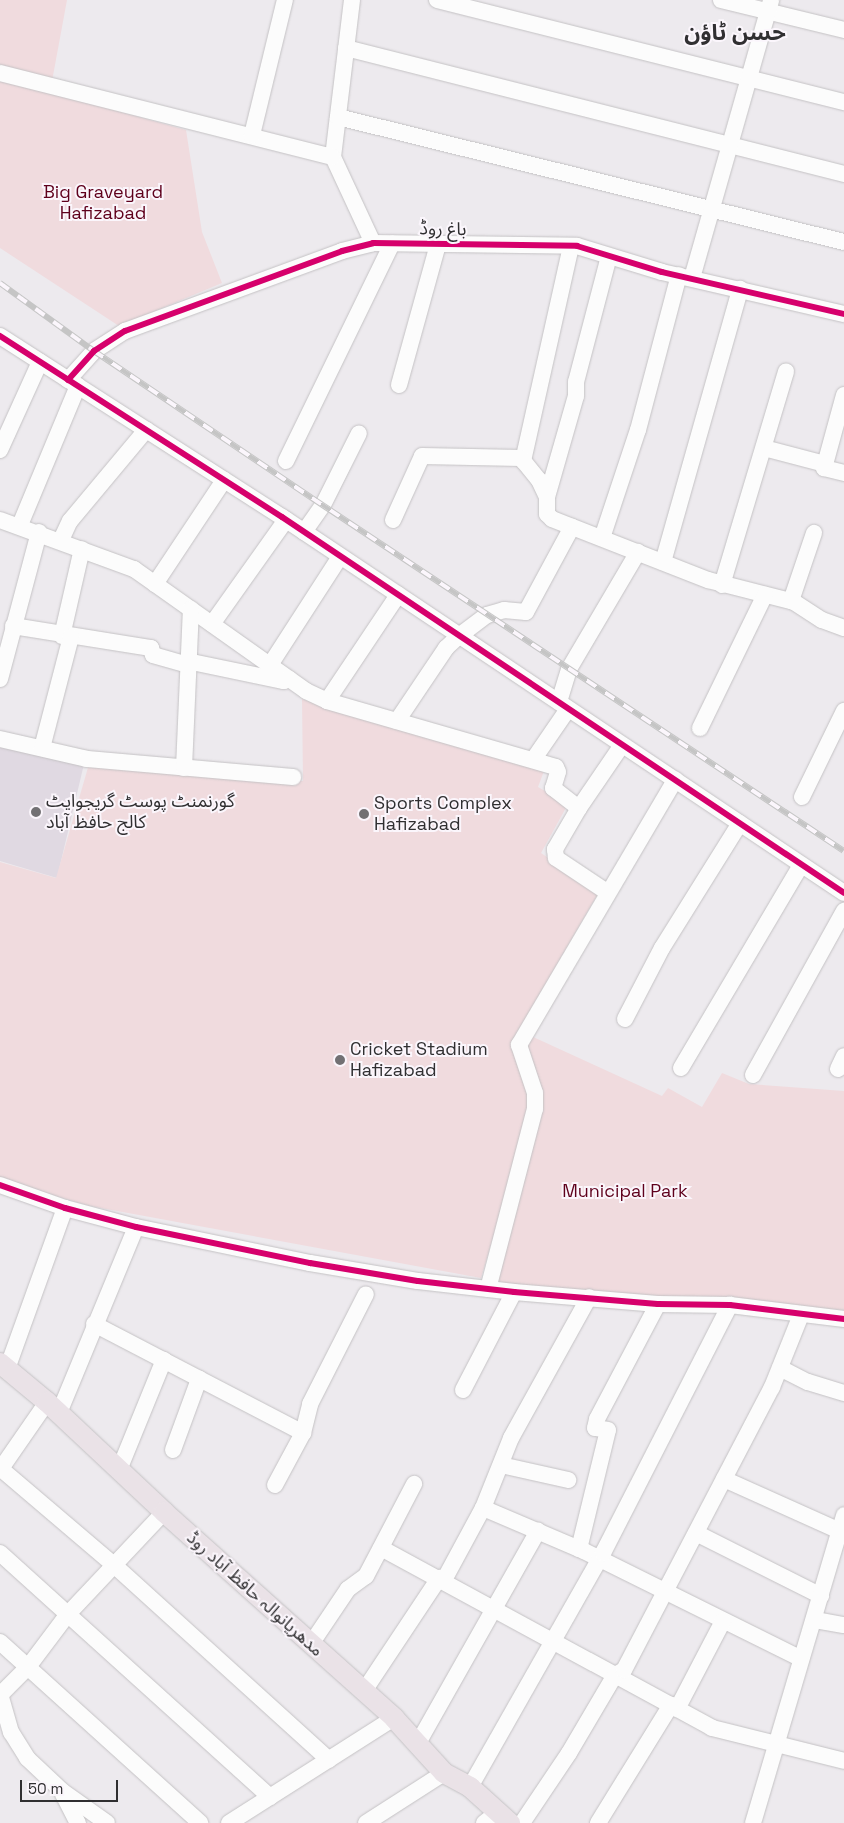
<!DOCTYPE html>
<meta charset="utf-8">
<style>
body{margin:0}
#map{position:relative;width:844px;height:1823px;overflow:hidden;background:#edeaee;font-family:"Space Grotesk","Noto Sans Arabic",sans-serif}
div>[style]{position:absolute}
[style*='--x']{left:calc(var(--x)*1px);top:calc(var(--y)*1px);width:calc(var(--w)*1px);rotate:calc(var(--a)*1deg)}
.built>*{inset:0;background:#e0d9e2}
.green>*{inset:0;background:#f0dbde}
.roads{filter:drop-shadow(0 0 1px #c4c2c4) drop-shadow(0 0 1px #c4c2c4)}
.minor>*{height:16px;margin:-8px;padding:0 8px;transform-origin:8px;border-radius:8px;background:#fcfcfc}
.major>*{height:20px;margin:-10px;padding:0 10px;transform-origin:10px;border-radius:10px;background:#eae2e7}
.rail>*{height:5.5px;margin-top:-2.75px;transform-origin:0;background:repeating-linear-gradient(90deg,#fbf6fc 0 11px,#c5c5c5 0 22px);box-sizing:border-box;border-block:1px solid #c5c5c5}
.cycleway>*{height:6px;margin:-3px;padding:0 3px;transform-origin:3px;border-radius:3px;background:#d6006c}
.dots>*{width:14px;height:14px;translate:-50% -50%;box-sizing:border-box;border:2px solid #fbf6fc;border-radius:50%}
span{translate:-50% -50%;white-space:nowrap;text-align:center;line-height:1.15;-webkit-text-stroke:4px #fbf6fc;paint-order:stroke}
.park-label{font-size:18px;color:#5f001c}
.street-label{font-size:18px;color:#302f31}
.poi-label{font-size:18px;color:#302f31}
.left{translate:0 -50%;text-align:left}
.district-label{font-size:22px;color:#302f31;font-weight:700}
.scale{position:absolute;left:20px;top:1780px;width:98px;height:22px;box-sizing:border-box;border:2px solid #302f31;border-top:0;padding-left:6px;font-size:15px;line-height:18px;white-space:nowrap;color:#302f31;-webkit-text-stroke:4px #fbf6fc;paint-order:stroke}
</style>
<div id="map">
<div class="built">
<i style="clip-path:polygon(0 745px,84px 764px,57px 878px,0 861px)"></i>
</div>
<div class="green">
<i style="clip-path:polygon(0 0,67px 0,50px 92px,186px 130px,202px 232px,222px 283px,119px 326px,0 248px)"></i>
<i style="clip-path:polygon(302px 699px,544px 771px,538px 787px,568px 804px,541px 853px,599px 892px,512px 1042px,526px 1081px,528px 1122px,481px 1278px,90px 1206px,0 1180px,0 862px,56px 878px,89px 764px,303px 781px)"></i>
<i style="clip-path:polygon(531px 1036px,662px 1096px,668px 1088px,702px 1107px,722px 1073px,749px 1084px,844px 1091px,844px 1310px,495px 1284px,542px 1094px,526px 1048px)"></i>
</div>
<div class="roads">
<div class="minor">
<i style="--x:352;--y:0;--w:158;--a:96.9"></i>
<i style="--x:333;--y:157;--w:95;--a:65.1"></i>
<i style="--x:437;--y:0;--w:420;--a:14.1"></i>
<i style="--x:721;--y:0;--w:127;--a:13.7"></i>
<i style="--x:346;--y:48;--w:514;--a:14.2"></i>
<i style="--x:0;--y:73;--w:343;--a:14.2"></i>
<i style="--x:338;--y:117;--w:521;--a:13.88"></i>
<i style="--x:252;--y:135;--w:139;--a:-76.3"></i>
<i style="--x:692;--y:278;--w:289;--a:-74.1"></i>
<i style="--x:0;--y:336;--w:335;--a:32.7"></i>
<i style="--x:282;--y:517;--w:676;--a:33.78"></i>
<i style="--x:68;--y:380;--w:39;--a:-48"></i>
<i style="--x:94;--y:351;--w:37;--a:-33"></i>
<i style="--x:125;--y:331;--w:231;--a:-20.2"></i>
<i style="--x:342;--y:251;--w:32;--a:-14"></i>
<i style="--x:373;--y:243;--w:204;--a:0.8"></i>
<i style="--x:577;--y:246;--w:89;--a:17"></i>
<i style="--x:662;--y:272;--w:187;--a:13"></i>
<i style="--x:399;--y:385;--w:146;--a:-74.5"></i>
<i style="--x:844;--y:395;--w:76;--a:105.3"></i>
<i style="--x:824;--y:468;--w:21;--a:14"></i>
<i style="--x:764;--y:448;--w:63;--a:14.7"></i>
<i style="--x:0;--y:450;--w:97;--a:-65.6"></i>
<i style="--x:286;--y:461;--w:242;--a:-64"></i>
<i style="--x:523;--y:461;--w:220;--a:-77.4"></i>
<i style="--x:547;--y:497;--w:105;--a:-74"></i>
<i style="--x:576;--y:396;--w:14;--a:-90"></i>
<i style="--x:576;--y:382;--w:130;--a:-75.3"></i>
<i style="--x:0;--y:520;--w:143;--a:20.1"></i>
<i style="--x:134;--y:569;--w:211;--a:35.3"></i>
<i style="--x:306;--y:691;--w:23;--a:25"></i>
<i style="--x:327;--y:701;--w:238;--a:16.1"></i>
<i style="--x:556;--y:767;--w:5;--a:68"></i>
<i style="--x:558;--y:772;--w:17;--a:107"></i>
<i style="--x:553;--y:788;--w:33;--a:38"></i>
<i style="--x:579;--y:808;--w:48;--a:120.3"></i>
<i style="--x:555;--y:849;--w:9;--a:84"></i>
<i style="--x:556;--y:858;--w:61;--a:33.7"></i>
<i style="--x:393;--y:520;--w:70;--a:-65.6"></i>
<i style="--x:422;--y:456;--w:99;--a:1.2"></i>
<i style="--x:521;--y:458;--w:28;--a:51"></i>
<i style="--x:539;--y:480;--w:19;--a:65"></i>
<i style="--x:547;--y:497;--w:17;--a:90"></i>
<i style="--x:547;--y:514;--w:7;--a:45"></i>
<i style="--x:552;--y:519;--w:168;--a:21.4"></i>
<i style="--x:708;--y:580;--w:89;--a:14.3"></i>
<i style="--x:794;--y:602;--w:33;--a:33"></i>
<i style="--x:822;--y:620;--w:23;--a:20"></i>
<i style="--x:20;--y:525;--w:151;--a:-67.4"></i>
<i style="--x:304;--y:532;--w:33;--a:-55"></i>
<i style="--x:323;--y:505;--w:80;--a:-63.4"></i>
<i style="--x:602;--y:538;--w:114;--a:-71.6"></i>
<i style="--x:638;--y:430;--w:160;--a:-75.2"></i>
<i style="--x:61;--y:540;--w:21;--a:-65"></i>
<i style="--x:70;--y:521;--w:119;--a:-50.1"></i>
<i style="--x:663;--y:562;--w:284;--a:-74.2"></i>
<i style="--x:155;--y:584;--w:125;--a:-56.4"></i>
<i style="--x:722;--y:585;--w:223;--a:-73.3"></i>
<i style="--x:791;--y:601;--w:72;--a:-71.3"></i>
<i style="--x:212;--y:624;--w:128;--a:-54.6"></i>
<i style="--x:13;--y:626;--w:140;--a:9.1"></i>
<i style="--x:151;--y:648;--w:7;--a:74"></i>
<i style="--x:153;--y:655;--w:35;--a:16"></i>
<i style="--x:62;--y:636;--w:89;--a:-77.1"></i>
<i style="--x:187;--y:661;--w:99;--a:11.7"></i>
<i style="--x:284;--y:681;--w:6;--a:-18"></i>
<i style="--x:270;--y:665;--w:129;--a:-57.1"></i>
<i style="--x:0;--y:679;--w:152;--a:-75.1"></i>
<i style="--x:327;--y:701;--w:128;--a:-56.2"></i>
<i style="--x:559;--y:702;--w:34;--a:-73"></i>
<i style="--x:569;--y:669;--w:136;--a:-59.5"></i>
<i style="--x:397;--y:721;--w:88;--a:-56.1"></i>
<i style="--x:446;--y:648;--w:18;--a:-43"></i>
<i style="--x:459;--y:636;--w:35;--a:-37"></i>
<i style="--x:487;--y:615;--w:18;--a:-16"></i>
<i style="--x:504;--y:610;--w:22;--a:5"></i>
<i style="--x:526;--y:612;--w:97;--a:-61.6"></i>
<i style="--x:700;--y:728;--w:148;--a:-64"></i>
<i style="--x:0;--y:739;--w:89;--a:12.9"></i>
<i style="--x:87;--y:759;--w:207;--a:5"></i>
<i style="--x:42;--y:748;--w:115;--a:-75.4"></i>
<i style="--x:533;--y:760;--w:62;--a:-55.5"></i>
<i style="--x:184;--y:768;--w:159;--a:-87.5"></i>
<i style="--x:802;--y:797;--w:96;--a:-64"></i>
<i style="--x:579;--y:808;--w:76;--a:-55.7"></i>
<i style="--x:625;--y:1019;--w:80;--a:-62.5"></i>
<i style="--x:662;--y:948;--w:147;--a:-58"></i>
<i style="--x:681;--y:1068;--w:236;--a:-59.4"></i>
<i style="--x:838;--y:1069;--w:14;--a:-65"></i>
<i style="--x:753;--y:1075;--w:188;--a:-61"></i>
<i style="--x:0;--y:1185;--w:69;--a:19.5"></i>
<i style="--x:65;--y:1208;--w:73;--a:15"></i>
<i style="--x:136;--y:1227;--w:178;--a:11.7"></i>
<i style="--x:310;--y:1263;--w:109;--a:9.5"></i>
<i style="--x:418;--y:1281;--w:97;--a:6.5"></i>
<i style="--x:514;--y:1292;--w:144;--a:4.8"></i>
<i style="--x:658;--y:1304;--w:72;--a:0.8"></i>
<i style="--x:730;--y:1305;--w:115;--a:7"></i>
<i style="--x:488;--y:1289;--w:186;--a:-75.4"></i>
<i style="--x:535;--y:1109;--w:16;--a:-90"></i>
<i style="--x:535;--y:1093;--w:51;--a:-108.4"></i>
<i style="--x:519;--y:1045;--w:308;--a:-59.5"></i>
<i style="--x:94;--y:1324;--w:236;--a:27.5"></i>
<i style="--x:780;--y:1368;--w:31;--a:27"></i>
<i style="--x:808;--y:1382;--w:38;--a:17"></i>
<i style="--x:7;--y:1369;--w:171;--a:-70.2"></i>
<i style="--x:463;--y:1390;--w:110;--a:-62.5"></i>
<i style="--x:59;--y:1413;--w:201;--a:-67.5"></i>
<i style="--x:173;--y:1450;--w:76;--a:-69.9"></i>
<i style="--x:501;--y:1465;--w:69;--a:12.6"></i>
<i style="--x:0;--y:1468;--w:150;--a:40.4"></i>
<i style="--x:114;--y:1565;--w:290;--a:42.2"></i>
<i style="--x:0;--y:1470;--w:83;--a:-55.3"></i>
<i style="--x:119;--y:1470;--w:119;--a:-67.8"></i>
<i style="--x:724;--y:1479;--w:132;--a:24.2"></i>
<i style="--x:275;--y:1485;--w:59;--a:-61.7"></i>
<i style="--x:303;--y:1433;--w:30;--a:-76"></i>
<i style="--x:310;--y:1404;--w:123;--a:-63"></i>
<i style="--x:483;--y:1508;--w:110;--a:23.1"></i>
<i style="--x:584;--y:1551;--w:241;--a:26.4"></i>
<i style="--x:696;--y:1533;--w:140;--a:26.7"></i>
<i style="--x:381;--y:1548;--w:377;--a:28.5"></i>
<i style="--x:712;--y:1728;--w:136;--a:14"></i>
<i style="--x:579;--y:1549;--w:122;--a:-76.3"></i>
<i style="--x:608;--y:1430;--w:13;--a:-171"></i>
<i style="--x:595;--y:1428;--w:9;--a:-77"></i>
<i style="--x:597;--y:1419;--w:130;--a:-62.1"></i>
<i style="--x:0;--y:1553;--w:364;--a:42.1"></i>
<i style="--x:444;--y:1580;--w:82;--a:-61.6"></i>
<i style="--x:483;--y:1508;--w:75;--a:-68.2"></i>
<i style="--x:511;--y:1438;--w:161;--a:-61"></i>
<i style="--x:815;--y:1620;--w:29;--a:10"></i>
<i style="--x:0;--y:1642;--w:270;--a:42.1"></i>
<i style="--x:311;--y:1644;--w:66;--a:-56.1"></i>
<i style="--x:348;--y:1589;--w:22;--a:-36"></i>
<i style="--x:366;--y:1576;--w:104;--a:-62.4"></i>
<i style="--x:364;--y:1691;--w:136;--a:-56.4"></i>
<i style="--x:0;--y:1694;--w:40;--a:74"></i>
<i style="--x:11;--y:1732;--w:31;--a:58"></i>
<i style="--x:27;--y:1758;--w:48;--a:43.3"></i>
<i style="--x:62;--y:1791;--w:55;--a:35.4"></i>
<i style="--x:0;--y:1695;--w:40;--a:-45"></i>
<i style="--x:28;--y:1667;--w:66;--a:-53"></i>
<i style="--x:68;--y:1614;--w:140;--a:-46.7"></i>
<i style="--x:677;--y:1709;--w:99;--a:-62.4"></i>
<i style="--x:418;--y:1743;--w:244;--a:-60.5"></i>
<i style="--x:470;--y:1787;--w:269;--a:-60.4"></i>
<i style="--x:603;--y:1553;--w:279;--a:-62.9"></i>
<i style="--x:63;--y:1794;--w:33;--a:63"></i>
<i style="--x:229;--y:1823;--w:196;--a:-32.5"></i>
<i style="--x:366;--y:1823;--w:93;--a:-32.7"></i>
<i style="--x:484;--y:1823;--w:18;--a:-38"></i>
<i style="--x:522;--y:1823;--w:84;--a:-56.1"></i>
<i style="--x:569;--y:1753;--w:91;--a:-59.5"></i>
<i style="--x:615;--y:1675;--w:10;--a:-29"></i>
<i style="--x:624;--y:1670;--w:319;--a:-62.4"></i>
<i style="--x:772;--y:1387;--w:78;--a:-68.1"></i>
<i style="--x:598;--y:1823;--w:139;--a:-58.3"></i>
<i style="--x:753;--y:1823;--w:321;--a:-73.5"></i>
</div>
<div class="major">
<i style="--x:0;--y:1363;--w:61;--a:39.7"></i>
<i style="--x:47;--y:1402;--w:161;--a:43.2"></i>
<i style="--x:164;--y:1512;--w:309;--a:41.8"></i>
<i style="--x:394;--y:1718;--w:74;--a:47.7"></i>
<i style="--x:444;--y:1773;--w:30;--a:28"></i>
<i style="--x:470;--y:1787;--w:54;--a:42"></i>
</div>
</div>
<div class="rail">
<i style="--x:0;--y:283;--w:116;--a:35.9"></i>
<i style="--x:94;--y:351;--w:263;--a:34"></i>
<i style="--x:312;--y:498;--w:638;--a:33.57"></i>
</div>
<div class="cycleway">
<i style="--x:0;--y:336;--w:335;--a:32.7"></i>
<i style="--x:282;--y:517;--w:676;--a:33.78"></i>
<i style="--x:68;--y:380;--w:39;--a:-48"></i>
<i style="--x:94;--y:351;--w:37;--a:-33"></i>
<i style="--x:125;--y:331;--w:231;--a:-20.2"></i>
<i style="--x:342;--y:251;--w:32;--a:-14"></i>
<i style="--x:373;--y:243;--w:204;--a:0.8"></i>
<i style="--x:577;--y:246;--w:89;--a:17"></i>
<i style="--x:662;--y:272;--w:187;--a:13"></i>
<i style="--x:0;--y:1185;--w:69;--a:19.5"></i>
<i style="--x:65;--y:1208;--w:73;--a:15"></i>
<i style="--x:136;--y:1227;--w:178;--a:11.7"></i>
<i style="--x:310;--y:1263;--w:109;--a:9.5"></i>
<i style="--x:418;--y:1281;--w:97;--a:6.5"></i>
<i style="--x:514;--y:1292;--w:144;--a:4.8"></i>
<i style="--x:658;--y:1304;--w:72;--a:0.8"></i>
<i style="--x:730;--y:1305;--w:115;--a:7"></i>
</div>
<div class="dots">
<i style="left:36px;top:812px;background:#727073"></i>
<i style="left:364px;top:814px;background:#727073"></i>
<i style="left:340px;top:1060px;background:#727073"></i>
</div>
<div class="park-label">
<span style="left:103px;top:203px">Big Graveyard<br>Hafizabad</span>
<span style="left:625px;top:1191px">Municipal Park</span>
</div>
<div class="street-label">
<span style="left:443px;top:229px;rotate:1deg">باغ روڈ</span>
<span style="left:255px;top:1594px;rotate:42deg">مدھریانوالہ حافظ آباد روڈ</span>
</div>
<div class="poi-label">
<span class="left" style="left:46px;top:812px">گورنمنٹ پوسٹ گریجوایٹ<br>کالج حافظ آباد</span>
<span class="left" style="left:374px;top:814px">Sports Complex<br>Hafizabad</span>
<span class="left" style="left:350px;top:1060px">Cricket Stadium<br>Hafizabad</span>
</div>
<div class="district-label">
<span style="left:735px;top:33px">حسن ٹاؤن</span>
</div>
<div class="scale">50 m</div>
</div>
